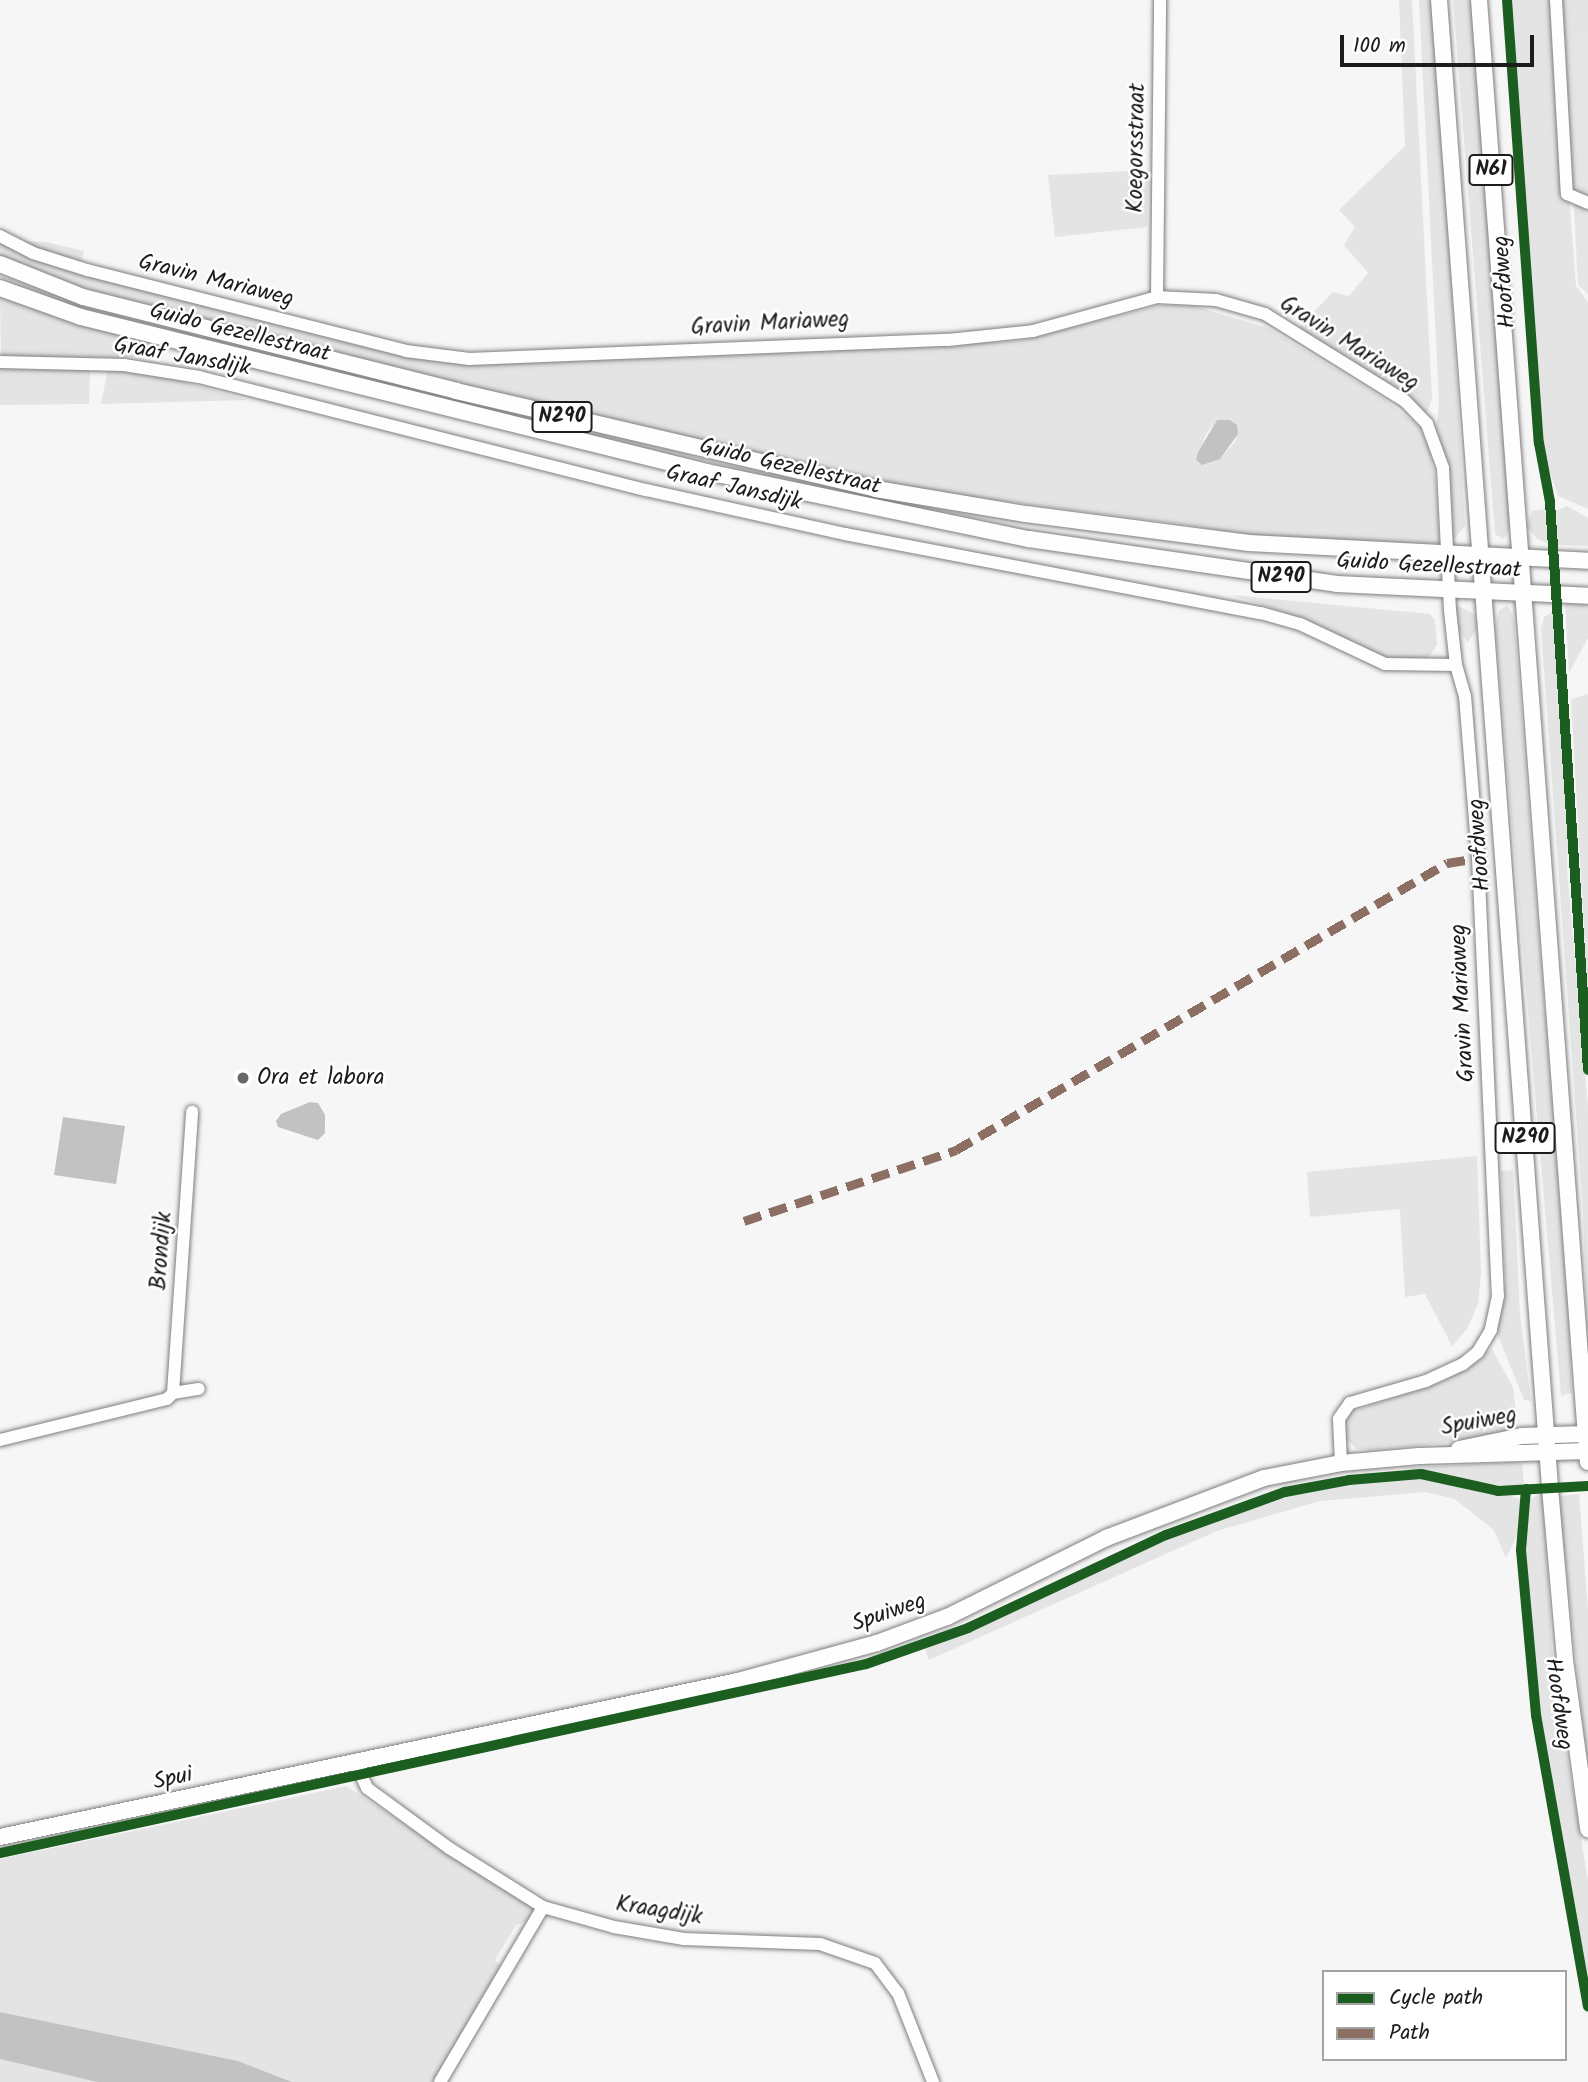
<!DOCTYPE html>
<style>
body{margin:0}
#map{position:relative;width:1588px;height:2082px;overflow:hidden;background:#f6f6f6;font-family:Kalam,sans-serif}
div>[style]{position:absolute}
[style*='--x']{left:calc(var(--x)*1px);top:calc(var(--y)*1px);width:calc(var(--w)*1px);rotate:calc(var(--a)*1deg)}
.built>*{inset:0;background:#e5e5e5}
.green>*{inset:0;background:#e4e4e4}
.water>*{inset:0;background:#c2c2c2}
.roads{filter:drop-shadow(0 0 2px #7e7e7e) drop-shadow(0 0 2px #7e7e7e)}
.minor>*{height:12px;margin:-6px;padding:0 6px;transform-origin:6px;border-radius:6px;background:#fefefe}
.major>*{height:16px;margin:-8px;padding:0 8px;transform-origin:8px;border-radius:8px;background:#fefefe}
.quiet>*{height:9px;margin-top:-4.5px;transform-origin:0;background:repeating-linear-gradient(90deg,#8d6e63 0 18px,transparent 0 27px)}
.cycleway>*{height:10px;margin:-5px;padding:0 5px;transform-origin:5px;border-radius:5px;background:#1b5e20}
.dots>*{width:19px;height:19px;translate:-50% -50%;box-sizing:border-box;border:4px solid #fff;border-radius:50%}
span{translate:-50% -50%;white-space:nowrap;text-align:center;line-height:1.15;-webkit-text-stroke:5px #fff;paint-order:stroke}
.shield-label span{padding:2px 5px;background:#fff;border:2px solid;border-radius:5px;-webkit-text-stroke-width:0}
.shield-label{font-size:21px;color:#1c1c1c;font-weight:700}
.street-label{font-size:23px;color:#1c1c1c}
.poi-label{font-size:23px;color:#1c1c1c}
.left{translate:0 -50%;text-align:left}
.legend{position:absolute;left:1322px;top:1970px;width:245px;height:91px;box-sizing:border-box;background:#fff;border:2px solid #a4a4a4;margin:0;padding:9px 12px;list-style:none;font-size:21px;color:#1c1c1c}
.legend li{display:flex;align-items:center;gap:14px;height:35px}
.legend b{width:35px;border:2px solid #a4a4a4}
.scale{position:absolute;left:1340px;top:35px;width:194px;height:32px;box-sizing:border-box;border:4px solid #1c1c1c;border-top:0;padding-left:9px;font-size:21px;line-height:24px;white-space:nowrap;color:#1c1c1c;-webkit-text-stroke:5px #fff;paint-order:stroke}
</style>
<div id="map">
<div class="built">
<i style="clip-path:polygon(1563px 0,1588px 0,1588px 294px,1578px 285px)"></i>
</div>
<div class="green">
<i style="clip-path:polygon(1399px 0,1412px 0,1432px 399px,1426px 415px,1403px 393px,1298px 328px,1333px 292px,1349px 296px,1368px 273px,1344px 245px,1355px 227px,1339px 210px,1405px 146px)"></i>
<i style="clip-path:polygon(1419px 0,1435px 0,1465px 526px,1451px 543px,1436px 431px,1439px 402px)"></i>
<i style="clip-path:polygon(1453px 0,1472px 0,1510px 516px,1509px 531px,1503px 539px,1495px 534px)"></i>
<i style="clip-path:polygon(1511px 0,1554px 0,1576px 286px,1588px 302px,1588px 509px,1558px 496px,1543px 451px)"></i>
<i style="clip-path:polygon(1561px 0,1588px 0,1588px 34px,1563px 36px)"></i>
<i style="clip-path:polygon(1149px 170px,1147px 227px,1055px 237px,1048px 175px)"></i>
<i style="clip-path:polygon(evenodd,0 230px,20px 241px,46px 242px,84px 251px,79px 271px,435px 361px,572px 361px,1018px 341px,1161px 305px,1194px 306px,1268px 328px,1380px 396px,1419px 426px,1428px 445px,1435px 477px,1440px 544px,1243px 536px,1196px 526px,932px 492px,685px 439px,75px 287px,0 257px,0 230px,1217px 420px,1230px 420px,1238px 434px,1235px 442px,1220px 459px,1196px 460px,1206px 434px,1217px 420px)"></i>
<i style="clip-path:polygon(0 295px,86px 327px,162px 346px,154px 357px,1px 358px)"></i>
<i style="clip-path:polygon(74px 366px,90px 371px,89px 404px,0 405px,0 368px)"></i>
<i style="clip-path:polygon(108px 368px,166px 377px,248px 400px,101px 404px)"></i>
<i style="clip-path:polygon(1567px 506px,1588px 518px,1588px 546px,1558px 545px,1556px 511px)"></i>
<i style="clip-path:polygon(1545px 509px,1549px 544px,1537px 539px,1526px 526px,1532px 511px)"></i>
<i style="clip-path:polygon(1231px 595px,1430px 614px,1435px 620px,1437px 645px,1426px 661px,1380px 656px,1306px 619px)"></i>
<i style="clip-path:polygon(1588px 603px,1588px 638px,1569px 673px,1565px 604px)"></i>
<i style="clip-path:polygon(1456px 605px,1474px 614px,1479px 626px,1468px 642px,1456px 628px)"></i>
<i style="clip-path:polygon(1507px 605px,1514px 617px,1568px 1307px,1572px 1393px,1561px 1396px,1495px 627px,1499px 611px)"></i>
<i style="clip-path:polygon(1555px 610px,1569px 812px,1567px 869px,1588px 1107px,1588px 1361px,1583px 1211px,1541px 628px,1544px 617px)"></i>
<i style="clip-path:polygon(1588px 694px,1588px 1001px,1571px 699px)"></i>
<i style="clip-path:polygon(1477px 1156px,1481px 1274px,1478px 1304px,1467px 1329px,1452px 1346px,1425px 1294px,1405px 1297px,1400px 1209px,1310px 1217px,1307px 1172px)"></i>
<i style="clip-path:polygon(1513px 1170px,1520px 1314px,1531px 1401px,1524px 1400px,1496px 1331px,1505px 1285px,1501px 1171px)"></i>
<i style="clip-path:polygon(1492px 1349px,1513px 1387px,1518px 1430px,1486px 1439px,1372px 1450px,1357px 1449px,1345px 1438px,1343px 1429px,1350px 1412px,1445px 1381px)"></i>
<i style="clip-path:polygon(1518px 1462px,1522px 1464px,1524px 1483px,1516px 1488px,1401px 1468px)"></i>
<i style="clip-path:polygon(1399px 1478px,1440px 1478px,1522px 1499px,1520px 1530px,1506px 1558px,1494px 1530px,1455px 1499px,1425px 1492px,1320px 1501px,1217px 1531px,929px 1660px,925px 1649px,1200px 1524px,1324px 1486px)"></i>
<i style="clip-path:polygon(1543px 1492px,1554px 1681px,1588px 1880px,1588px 1993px,1537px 1694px,1524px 1556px,1530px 1499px)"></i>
<i style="clip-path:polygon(1579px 1494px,1588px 1609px,1588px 1769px,1559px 1502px,1561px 1496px)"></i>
<i style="clip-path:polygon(329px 1775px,333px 1777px,0 1850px,0 1844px)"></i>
<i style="clip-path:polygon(346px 1786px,535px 1910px,529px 1920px,516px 1925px,495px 1960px,502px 1967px,434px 2082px,292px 2082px,238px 2061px,0 2012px,0 1859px)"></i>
<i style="clip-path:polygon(0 2059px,97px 2082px,0 2082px)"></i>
</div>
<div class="water">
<i style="clip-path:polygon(1217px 420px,1230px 420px,1237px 425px,1238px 434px,1220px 459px,1202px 465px,1196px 460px,1198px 452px)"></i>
<i style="clip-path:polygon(310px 1102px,318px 1103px,325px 1115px,325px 1133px,318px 1140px,278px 1127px,276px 1121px,281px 1114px)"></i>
<i style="clip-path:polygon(63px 1117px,125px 1126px,116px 1184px,54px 1175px)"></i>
<i style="clip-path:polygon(0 2012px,238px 2061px,292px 2082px,97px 2082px,0 2059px)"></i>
</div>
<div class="roads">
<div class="minor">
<i style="--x:1556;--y:0;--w:194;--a:86.8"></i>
<i style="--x:1567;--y:194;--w:23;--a:23"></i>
<i style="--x:0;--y:236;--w:37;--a:27"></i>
<i style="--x:33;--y:253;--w:57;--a:17.5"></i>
<i style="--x:87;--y:270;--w:329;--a:14.2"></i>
<i style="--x:406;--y:351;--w:64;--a:7.2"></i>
<i style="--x:469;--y:359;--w:479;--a:-2.3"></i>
<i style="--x:948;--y:340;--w:85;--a:-6"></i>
<i style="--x:1033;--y:331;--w:129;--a:-15.3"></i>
<i style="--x:1157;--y:297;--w:59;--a:2.9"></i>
<i style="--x:1216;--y:300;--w:51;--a:15.9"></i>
<i style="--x:1265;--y:314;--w:165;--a:31.9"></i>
<i style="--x:1405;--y:401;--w:32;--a:46"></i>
<i style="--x:1427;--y:424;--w:47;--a:70"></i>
<i style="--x:1443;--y:468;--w:142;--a:87.2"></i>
<i style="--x:1450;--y:610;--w:55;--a:83.8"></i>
<i style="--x:1456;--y:665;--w:32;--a:74"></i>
<i style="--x:1465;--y:696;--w:163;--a:85.4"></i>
<i style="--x:1478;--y:858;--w:438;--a:87.4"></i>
<i style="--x:1498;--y:1296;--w:35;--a:102"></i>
<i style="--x:1491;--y:1330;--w:26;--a:121"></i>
<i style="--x:1478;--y:1352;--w:19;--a:141"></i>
<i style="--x:1463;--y:1364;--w:41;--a:155.3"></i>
<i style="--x:1426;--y:1381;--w:79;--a:163.9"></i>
<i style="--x:1350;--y:1403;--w:19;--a:125"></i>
<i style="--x:1339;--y:1419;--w:44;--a:87.4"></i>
<i style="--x:1157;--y:297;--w:297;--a:-89.4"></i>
<i style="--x:0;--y:362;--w:124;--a:1.4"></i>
<i style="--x:124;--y:365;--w:76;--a:9.1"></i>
<i style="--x:199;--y:377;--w:461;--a:14.2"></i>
<i style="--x:646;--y:490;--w:204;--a:12.5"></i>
<i style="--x:845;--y:534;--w:423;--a:10.8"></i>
<i style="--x:1261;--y:613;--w:41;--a:15.8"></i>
<i style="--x:1300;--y:624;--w:94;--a:25.2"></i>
<i style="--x:1385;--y:664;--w:71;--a:0.8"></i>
<i style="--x:173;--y:1393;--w:26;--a:-9"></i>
<i style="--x:0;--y:1440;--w:172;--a:-13.8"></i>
<i style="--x:167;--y:1399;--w:8;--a:-45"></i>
<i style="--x:173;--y:1393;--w:282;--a:-86.1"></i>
<i style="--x:355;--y:1762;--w:29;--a:65"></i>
<i style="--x:367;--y:1788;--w:102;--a:36.2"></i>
<i style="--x:449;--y:1848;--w:111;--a:32.1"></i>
<i style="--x:543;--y:1907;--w:74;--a:15.7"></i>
<i style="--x:614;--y:1927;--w:71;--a:9.7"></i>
<i style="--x:684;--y:1939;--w:136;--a:2.1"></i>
<i style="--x:820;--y:1944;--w:58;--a:19.1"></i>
<i style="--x:875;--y:1963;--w:38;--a:53"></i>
<i style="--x:898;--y:1993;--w:96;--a:68.5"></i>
<i style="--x:440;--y:2082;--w:203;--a:-59.5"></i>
</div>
<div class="major">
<i style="--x:1439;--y:0;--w:1492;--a:85.73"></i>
<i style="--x:1550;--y:1488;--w:173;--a:85"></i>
<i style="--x:1565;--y:1660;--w:171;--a:82.2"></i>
<i style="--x:1479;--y:0;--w:1466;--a:85.74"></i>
<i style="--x:0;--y:264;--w:89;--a:21.7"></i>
<i style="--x:83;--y:297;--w:385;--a:14.1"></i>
<i style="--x:456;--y:391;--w:431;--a:13.1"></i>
<i style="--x:876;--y:489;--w:152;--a:9.5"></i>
<i style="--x:1026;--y:514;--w:225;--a:7.4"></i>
<i style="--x:1249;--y:543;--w:339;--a:3"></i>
<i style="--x:0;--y:288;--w:86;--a:19.7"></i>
<i style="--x:81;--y:317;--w:645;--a:13.91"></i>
<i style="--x:707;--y:472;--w:329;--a:11.8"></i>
<i style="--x:1029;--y:539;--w:311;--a:8.3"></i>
<i style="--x:1337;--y:584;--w:251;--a:2.7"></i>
<i style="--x:1459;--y:1449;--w:64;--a:-11.7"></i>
<i style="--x:1522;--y:1436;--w:64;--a:-1.8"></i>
<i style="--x:0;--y:1837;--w:754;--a:-11.94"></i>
<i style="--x:738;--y:1681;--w:144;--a:-15.3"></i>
<i style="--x:877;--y:1643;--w:75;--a:-20.4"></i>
<i style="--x:947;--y:1617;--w:178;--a:-26.4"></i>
<i style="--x:1106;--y:1538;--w:169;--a:-20.8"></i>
<i style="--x:1264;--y:1478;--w:78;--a:-11"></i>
<i style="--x:1341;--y:1463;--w:78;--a:-5.1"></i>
<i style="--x:1419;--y:1456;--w:168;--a:-1.7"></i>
</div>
</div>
<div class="quiet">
<i style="--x:744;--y:1221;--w:224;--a:-18.5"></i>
<i style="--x:956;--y:1150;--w:569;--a:-30.31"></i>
<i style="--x:1447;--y:863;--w:31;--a:-9"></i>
</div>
<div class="cycleway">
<i style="--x:1507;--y:0;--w:444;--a:85.9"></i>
<i style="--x:1539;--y:443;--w:60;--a:79.4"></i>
<i style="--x:1550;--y:502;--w:569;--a:86.17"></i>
<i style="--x:1526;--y:1489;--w:61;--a:94.7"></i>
<i style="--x:1521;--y:1550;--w:166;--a:84.8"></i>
<i style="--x:1536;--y:1715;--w:296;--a:79.9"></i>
<i style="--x:0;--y:1853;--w:886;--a:-12.31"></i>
<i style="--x:866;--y:1664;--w:108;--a:-19.4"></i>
<i style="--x:968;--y:1628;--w:219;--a:-25.2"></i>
<i style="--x:1166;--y:1535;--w:127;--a:-19.9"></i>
<i style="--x:1285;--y:1492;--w:65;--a:-10.6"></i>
<i style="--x:1349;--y:1480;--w:72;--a:-4.8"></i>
<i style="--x:1421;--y:1474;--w:79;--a:12.4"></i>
<i style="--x:1498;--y:1491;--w:90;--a:-3.2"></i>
</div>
<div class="dots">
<i style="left:243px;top:1078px;background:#686868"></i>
</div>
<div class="shield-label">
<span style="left:1491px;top:170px">N61</span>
<span style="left:562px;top:417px">N290</span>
<span style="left:1281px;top:577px">N290</span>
<span style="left:1525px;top:1138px">N290</span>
</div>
<div class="street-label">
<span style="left:1137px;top:148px;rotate:-89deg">Koegorsstraat</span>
<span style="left:216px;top:281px;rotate:14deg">Gravin Mariaweg</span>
<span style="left:1505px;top:282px;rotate:-94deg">Hoofdweg</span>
<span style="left:770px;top:324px;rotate:-3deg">Gravin Mariaweg</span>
<span style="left:240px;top:333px;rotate:14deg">Guido Gezellestraat</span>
<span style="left:1349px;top:344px;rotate:32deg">Gravin Mariaweg</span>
<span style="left:182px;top:357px;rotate:10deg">Graaf Jansdijk</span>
<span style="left:790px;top:467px;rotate:13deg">Guido Gezellestraat</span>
<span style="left:734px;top:488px;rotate:13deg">Graaf Jansdijk</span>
<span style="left:1429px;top:566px;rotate:3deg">Guido Gezellestraat</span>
<span style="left:1480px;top:845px;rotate:-94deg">Hoofdweg</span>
<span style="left:1463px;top:1003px;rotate:-93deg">Gravin Mariaweg</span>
<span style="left:162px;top:1251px;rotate:-86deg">Brondijk</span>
<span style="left:1479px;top:1422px;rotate:-10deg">Spuiweg</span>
<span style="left:889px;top:1613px;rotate:-19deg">Spuiweg</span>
<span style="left:1558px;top:1704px;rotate:82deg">Hoofdweg</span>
<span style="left:173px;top:1779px;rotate:-13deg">Spui</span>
<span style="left:659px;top:1911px;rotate:9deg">Kraagdijk</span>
</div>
<div class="poi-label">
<span class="left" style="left:257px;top:1078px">Ora et labora</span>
</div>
<ul class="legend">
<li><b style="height:9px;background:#1b5e20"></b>Cycle path</li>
<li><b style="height:9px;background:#8d6e63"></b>Path</li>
</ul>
<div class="scale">100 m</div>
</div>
